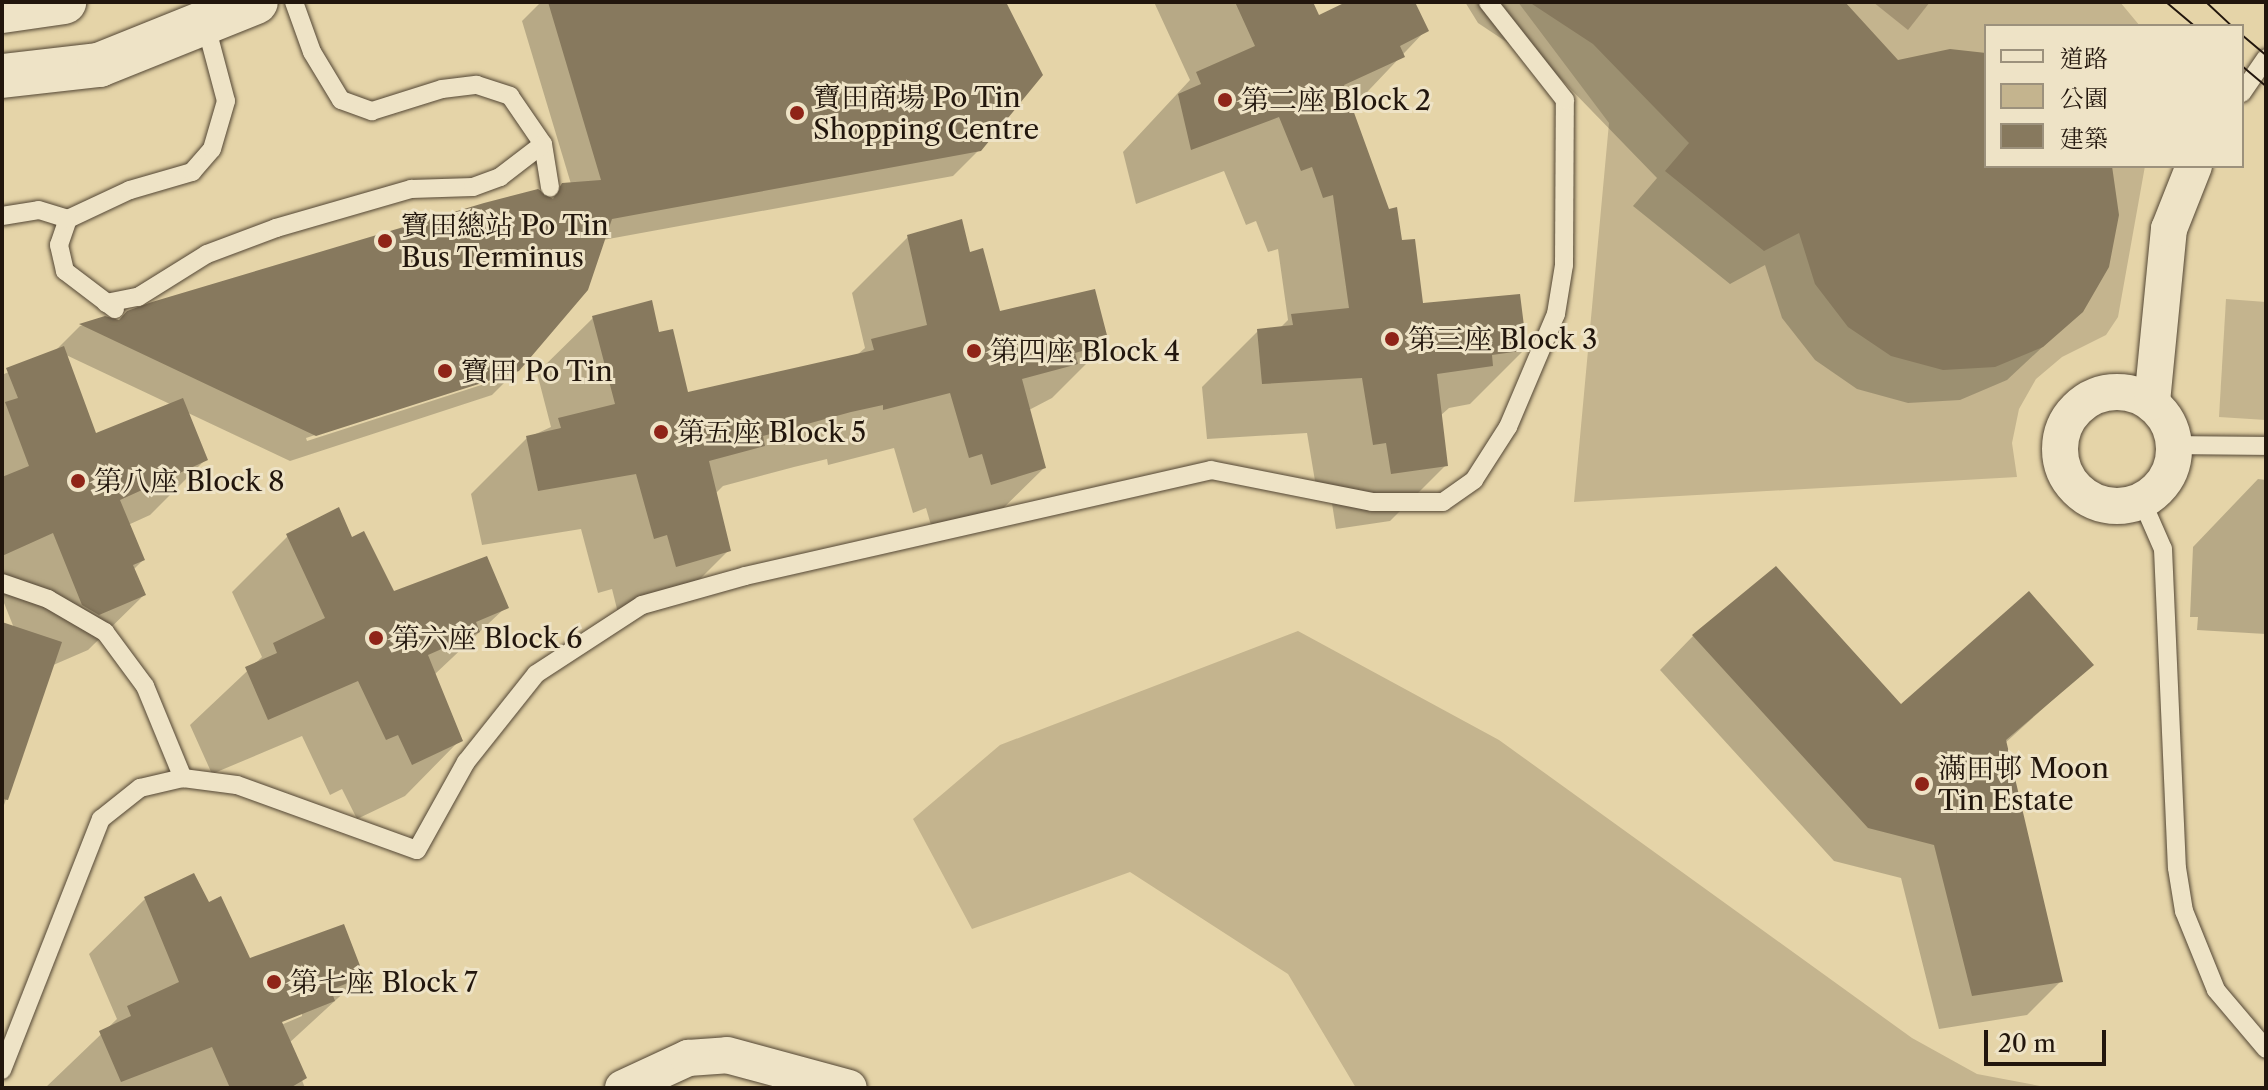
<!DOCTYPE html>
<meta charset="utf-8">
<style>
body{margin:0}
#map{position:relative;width:2268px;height:1090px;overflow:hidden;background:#e5d4a8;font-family:"Libre Caslon Text","Noto Serif TC",serif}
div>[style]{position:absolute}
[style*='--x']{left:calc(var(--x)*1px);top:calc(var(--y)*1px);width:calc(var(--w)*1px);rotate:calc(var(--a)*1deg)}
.green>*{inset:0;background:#c4b48e}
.water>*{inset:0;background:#a39373}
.shadow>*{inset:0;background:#0003}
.building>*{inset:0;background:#87795e}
.roads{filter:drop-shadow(0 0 2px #534634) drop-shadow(0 0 2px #534634)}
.lane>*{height:18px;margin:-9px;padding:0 9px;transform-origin:9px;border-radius:9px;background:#eee3c6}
.street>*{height:36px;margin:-18px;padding:0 18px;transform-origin:18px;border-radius:18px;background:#eee3c6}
.street>.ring{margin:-18px;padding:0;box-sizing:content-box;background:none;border:36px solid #eee3c6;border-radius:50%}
.secondary>*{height:44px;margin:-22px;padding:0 22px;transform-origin:22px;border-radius:22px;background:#eee3c6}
.tram>*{height:2px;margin:-1px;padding:0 1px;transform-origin:1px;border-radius:1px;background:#22160d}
.dots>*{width:22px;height:22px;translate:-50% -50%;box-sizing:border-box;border:4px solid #eee3c6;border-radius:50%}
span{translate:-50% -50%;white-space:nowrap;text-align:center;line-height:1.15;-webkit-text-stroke:6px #eee3c6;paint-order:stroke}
.poi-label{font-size:28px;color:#22160d}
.left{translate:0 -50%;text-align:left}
.frame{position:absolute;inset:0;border:4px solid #22160d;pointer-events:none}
.legend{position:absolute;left:1984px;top:24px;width:260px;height:144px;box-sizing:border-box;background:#eee3c6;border:2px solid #9c917c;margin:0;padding:10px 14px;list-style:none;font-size:24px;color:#22160d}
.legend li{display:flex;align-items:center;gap:16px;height:40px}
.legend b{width:40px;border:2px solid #9c917c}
.scale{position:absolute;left:1984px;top:1030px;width:122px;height:36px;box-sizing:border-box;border:4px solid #22160d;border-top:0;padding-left:10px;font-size:24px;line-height:28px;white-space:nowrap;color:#22160d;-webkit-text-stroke:6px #eee3c6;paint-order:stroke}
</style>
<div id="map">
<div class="green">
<i style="clip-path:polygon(1518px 2px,2120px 2px,2140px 26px,1986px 26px,1986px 166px,2145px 166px,2118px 317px,2106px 335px,2062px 357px,2036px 379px,2019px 409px,2012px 443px,2017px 477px,1574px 502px,1609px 123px)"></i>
<i style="clip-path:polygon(2226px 299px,2266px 302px,2266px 420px,2219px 417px)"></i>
<i style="clip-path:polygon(1298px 631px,1499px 740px,1912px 1038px,1977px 1074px,2051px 1088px,1356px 1088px,1288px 974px,1130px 872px,972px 929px,913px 819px,1000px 745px)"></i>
</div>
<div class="water">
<i style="clip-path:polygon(1873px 2px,1930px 2px,1908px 30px)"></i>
</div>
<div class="shadow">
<i style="clip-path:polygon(evenodd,541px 2px,1004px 2px,979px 150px,953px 176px,603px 240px,518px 369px,306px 438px,307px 441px,512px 375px,492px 395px,290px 461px,186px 412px,206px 459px,150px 515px,128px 525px,143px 560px,133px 570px,144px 595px,88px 650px,51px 666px,2px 811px,2px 624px,14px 628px,2px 598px,2px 375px,55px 351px,80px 326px,105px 319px,119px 322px,549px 199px,571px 184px,522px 21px,541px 2px,64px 354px,172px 405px,94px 435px,64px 354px)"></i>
<i style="clip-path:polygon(1154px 2px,1311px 2px,1318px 17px,1356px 2px,1413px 2px,1426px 30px,1351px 109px,1421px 305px,1525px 349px,1470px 404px,1449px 408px,1440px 416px,1446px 465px,1390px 521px,1336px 529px,1331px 497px,1318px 499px,1307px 433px,1207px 439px,1202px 387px,1258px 331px,1280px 328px,1288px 320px,1278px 249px,1268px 252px,1256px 221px,1246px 225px,1224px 171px,1136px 204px,1123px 152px,1190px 80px)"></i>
<i style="clip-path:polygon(1465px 2px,1839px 2px,1897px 62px,1986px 55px,1986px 166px,2110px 166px,2081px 311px,2007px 380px,1960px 400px,1908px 403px,1857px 389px,1815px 360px,1782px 318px,1765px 265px,1730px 284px,1633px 206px,1657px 178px,1559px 77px,1478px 23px)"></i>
<i style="clip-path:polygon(908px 237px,969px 254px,998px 314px,1107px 343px,1052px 398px,1029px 410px,1044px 468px,988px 523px,935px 539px,926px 508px,913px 513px,894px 448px,828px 465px,827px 459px,794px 467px,723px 486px,715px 494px,729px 550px,673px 606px,620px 621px,612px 589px,598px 593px,581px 529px,482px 545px,471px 494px,527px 438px,551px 427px,537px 373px,593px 318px,658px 335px,686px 394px,857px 355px,865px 348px,852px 293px)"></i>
<i style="clip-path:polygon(2258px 479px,2266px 480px,2266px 634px,2197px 630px,2198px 617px,2190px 617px,2193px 547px)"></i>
<i style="clip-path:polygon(288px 536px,351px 540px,393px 594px,506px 607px,434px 675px,460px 740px,405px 796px,357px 819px,342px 789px,330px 795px,302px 736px,212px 774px,190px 725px,262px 657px,232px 592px)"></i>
<i style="clip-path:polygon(1693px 636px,1901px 707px,2091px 665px,2004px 744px,2061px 981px,2027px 1015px,1939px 1029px,1901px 878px,1834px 861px,1660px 670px)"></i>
<i style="clip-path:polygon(evenodd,145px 899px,209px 905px,249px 960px,362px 976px,288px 1044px,305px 1088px,45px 1088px,117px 1019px,89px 954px,145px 899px,302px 1012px,302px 1016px,274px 1028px,272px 1024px,302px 1012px)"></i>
</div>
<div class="building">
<i style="clip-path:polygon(548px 2px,1006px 2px,1043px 75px,981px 151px,612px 219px,588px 290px,519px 371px,316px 436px,79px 324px,105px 316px,119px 320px,127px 311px,152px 302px,484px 203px,538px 189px,553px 199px,562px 183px,601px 180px)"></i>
<i style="clip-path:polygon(1235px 2px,1313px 2px,1319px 15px,1346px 2px,1415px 2px,1429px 31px,1400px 46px,1405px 57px,1344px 85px,1389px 209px,1397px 207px,1402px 240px,1415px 239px,1423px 303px,1520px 294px,1527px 350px,1492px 355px,1493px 366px,1437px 374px,1448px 466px,1391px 474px,1386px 443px,1373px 445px,1362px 378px,1262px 384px,1257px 329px,1293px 325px,1291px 314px,1349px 308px,1333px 195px,1323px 198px,1312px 167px,1301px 171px,1279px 117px,1191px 150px,1178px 94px,1201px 84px,1196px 72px,1255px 46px)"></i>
<i style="clip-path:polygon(1529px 2px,1845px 2px,1898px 60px,1950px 49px,1986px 53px,1986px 166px,2112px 166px,2119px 215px,2109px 267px,2083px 312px,2043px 347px,1995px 367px,1943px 370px,1891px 356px,1848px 327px,1815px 284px,1799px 233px,1764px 251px,1665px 171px,1689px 143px,1593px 44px)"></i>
<i style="clip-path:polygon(962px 219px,970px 252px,983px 248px,1000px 311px,1095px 289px,1109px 343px,1075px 353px,1078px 364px,1022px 379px,1046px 468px,991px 485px,982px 454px,969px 458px,950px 393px,883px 410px,883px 405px,851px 412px,763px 436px,765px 446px,709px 461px,731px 551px,676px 567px,667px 535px,654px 539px,636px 474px,538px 491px,526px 436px,561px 428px,558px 418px,615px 404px,592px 316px,652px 300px,659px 332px,673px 329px,688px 392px,874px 350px,871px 339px,927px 325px,907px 235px)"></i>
<i style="clip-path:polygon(64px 346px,96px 433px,183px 398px,208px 460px,120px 500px,145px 560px,133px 565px,146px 595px,99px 615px,82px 605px,53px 533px,2px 556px,2px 477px,29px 466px,5px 402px,18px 398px,6px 368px)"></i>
<i style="clip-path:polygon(339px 507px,352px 537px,364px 531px,394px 591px,487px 556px,509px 608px,476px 622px,480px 632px,428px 655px,463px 741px,412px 765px,398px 735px,386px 740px,358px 681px,268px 720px,245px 667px,277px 653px,273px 643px,325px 618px,286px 534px)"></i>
<i style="clip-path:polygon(1776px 566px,1901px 704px,2029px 591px,2094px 665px,2006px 740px,2063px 982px,1972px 996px,1934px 845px,1868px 828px,1692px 635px)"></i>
<i style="clip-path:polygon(2px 622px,62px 642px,8px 800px,2px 799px)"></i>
<i style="clip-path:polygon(194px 873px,209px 902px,221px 896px,250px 958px,344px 924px,364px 976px,331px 990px,335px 1001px,282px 1022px,307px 1078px,290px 1088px,230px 1088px,212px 1047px,121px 1082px,99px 1031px,131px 1016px,127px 1006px,179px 982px,144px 897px)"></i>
</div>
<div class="roads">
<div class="lane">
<i style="--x:294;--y:2;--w:53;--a:70.2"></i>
<i style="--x:312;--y:52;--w:56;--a:58.9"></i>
<i style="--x:341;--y:100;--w:33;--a:20"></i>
<i style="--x:372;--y:111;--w:73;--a:-17.4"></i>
<i style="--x:442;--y:89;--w:35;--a:-7"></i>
<i style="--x:477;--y:85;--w:35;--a:18"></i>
<i style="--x:510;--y:96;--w:58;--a:55.5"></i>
<i style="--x:543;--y:144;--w:44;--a:80.8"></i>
<i style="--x:2242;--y:93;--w:42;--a:-55.6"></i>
<i style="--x:2;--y:216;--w:37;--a:-9"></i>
<i style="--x:39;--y:210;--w:30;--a:17"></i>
<i style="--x:106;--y:303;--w:33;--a:-11"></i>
<i style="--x:138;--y:297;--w:81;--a:-31.9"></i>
<i style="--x:207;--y:254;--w:74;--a:-20.6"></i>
<i style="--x:276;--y:228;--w:141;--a:-16.1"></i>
<i style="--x:411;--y:189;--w:62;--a:-1.8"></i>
<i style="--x:473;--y:187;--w:29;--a:-20"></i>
<i style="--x:500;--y:177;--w:54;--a:-37.5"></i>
<i style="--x:115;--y:309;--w:63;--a:-142.8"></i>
<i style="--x:65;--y:271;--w:27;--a:-103"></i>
<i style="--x:59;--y:245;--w:28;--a:-71"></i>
<i style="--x:68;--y:219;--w:68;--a:-25.1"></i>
<i style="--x:130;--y:190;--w:65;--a:-16.2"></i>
<i style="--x:192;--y:172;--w:30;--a:-49"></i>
<i style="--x:212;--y:149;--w:50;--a:-73.7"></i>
<i style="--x:226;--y:101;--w:78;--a:-104.9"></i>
<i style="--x:2174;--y:445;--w:92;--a:0.6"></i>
<i style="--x:2142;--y:501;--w:52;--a:66.4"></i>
<i style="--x:2163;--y:549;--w:319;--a:87.5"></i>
<i style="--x:2177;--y:868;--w:44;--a:80.8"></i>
<i style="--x:2184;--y:911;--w:85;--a:67.9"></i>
<i style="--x:2216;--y:990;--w:77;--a:49.7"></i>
<i style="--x:2;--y:583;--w:49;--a:19.2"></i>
<i style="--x:48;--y:599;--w:66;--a:30.1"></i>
<i style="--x:105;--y:632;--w:67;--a:53.5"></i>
<i style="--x:145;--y:686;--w:100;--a:67.6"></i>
<i style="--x:2;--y:1070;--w:270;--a:-68.5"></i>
<i style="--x:101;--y:819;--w:50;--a:-38.5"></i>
<i style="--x:140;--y:788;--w:44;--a:-13.1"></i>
<i style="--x:183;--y:778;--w:54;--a:7.4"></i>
<i style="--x:237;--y:785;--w:191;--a:19.9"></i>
<i style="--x:417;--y:850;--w:101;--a:-60.9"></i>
<i style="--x:466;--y:762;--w:112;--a:-51.5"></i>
<i style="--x:536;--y:674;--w:126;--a:-33.1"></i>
<i style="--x:642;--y:605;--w:107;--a:-15.7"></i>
<i style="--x:745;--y:576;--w:478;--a:-12.8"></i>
<i style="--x:1211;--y:470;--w:164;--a:11.2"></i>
<i style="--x:1372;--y:502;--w:71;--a:0"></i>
<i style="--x:1443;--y:502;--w:38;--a:-35"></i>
<i style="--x:1474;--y:480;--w:63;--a:-57.3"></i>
<i style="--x:1508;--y:427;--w:123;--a:-67"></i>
<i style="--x:1556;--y:314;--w:50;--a:-80.7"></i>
<i style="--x:1564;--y:265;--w:165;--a:-89.7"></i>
<i style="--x:1565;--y:100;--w:125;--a:-128.2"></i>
</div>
<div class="street">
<i class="ring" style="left:2060px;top:392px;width:78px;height:78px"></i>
<i style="--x:2152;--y:402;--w:174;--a:-84.4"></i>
<i style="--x:2169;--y:229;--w:68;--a:-68.4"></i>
<i style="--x:623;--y:1088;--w:72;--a:-24.8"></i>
<i style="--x:688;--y:1058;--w:39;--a:-4"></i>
<i style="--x:727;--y:1055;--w:126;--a:15.1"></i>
</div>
<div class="secondary">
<i style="--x:2;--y:11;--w:63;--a:-8.3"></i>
<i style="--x:2;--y:76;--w:98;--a:-6.5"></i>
<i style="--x:99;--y:65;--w:169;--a:-21.9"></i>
</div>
</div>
<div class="tram">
<i style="--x:2166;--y:2;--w:38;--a:40"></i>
<i style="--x:2206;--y:2;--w:35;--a:43"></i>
<i style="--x:2242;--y:35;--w:31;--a:40"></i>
<i style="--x:2242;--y:66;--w:31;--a:40"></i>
</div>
<div class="dots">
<i style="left:1225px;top:100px;background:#8f2418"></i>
<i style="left:797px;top:113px;background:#8f2418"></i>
<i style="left:385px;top:241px;background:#8f2418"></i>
<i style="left:1392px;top:339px;background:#8f2418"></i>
<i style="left:974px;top:351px;background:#8f2418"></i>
<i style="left:445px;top:371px;background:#8f2418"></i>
<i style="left:661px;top:432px;background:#8f2418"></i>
<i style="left:78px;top:481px;background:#8f2418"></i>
<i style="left:376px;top:638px;background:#8f2418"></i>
<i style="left:1922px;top:784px;background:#8f2418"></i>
<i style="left:274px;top:982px;background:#8f2418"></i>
</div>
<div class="poi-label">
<span class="left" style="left:813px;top:113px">寶田商場 Po Tin<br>Shopping Centre</span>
<span class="left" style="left:1241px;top:100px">第二座 Block 2</span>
<span class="left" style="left:401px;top:241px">寶田總站 Po Tin<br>Bus Terminus</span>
<span class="left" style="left:1408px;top:339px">第三座 Block 3</span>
<span class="left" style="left:990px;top:351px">第四座 Block 4</span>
<span class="left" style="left:461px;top:371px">寶田 Po Tin</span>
<span class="left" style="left:677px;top:432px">第五座 Block 5</span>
<span class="left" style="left:94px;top:481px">第八座 Block 8</span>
<span class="left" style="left:392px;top:638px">第六座 Block 6</span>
<span class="left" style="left:1938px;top:784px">滿田邨 Moon<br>Tin Estate</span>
<span class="left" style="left:290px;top:982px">第七座 Block 7</span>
</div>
<div class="frame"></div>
<ul class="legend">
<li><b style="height:10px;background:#eee3c6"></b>道路</li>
<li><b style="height:22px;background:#c4b48e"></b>公園</li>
<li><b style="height:22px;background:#87795e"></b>建築</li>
</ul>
<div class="scale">20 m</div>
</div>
